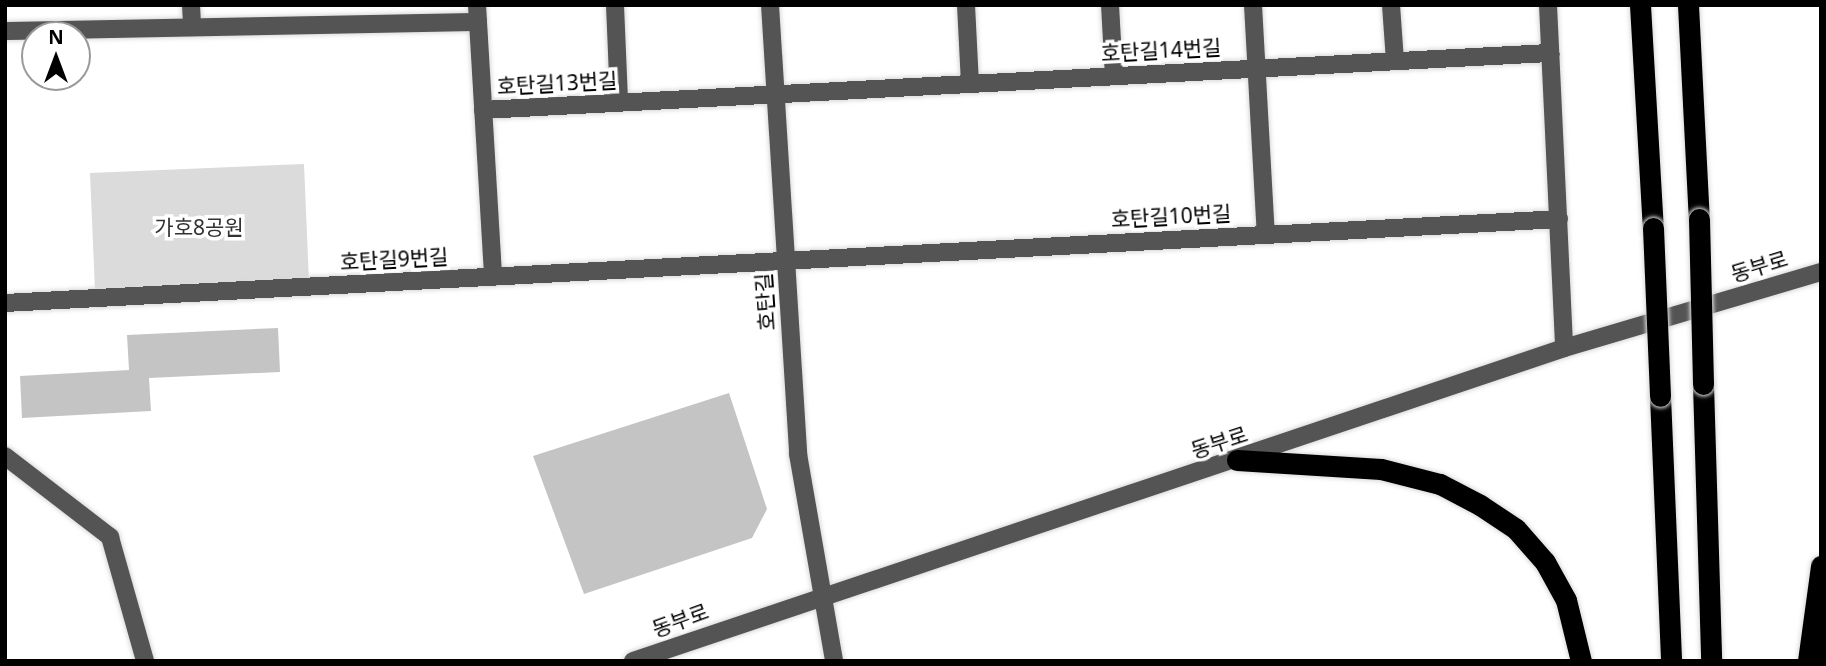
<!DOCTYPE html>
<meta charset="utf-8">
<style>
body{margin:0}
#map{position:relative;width:1826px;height:666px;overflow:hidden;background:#fff;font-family:"Noto Sans","Noto Sans KR",sans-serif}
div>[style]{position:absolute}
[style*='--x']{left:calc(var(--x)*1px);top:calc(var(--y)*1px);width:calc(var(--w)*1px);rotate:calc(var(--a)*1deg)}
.green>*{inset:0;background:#dbdbdb}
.building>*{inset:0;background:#c4c4c4}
.roads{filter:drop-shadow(0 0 2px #dbdbdb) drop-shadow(0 0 2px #dbdbdb)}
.minor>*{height:18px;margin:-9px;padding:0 9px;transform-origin:9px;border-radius:9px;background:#545454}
.highway>*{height:21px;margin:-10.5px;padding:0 10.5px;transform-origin:10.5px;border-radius:10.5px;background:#000}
.bridges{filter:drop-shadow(0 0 2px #dbdbdb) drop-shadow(0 0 2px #dbdbdb)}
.highway-bridge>*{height:21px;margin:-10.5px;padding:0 10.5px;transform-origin:10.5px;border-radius:10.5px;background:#000}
span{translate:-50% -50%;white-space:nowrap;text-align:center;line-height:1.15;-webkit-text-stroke:7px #fff;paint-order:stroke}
.street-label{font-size:21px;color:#000}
.park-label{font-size:21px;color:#323232}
.frame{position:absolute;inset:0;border:7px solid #000;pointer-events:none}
.north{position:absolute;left:21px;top:21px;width:70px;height:70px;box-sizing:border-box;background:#fff;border:2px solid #999;border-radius:50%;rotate:0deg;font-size:19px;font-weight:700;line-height:28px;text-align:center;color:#000}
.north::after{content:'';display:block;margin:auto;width:24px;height:32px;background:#000;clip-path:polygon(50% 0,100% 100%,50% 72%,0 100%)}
</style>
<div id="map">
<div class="green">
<i style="clip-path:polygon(304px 164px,309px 282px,95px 291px,90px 173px)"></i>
</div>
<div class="building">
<i style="clip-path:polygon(278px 328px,280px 372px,149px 378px,151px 411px,22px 418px,20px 376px,129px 370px,127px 335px)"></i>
<i style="clip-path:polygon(729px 393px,767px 509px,752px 538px,584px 594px,533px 456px)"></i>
</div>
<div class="roads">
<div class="minor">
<i style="--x:191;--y:5;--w:22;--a:87"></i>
<i style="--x:477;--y:5;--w:272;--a:86.6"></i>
<i style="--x:615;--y:5;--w:97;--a:87.6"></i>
<i style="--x:770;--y:5;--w:450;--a:86.4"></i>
<i style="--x:798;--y:454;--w:210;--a:80.1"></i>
<i style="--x:966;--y:5;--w:79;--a:87.1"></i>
<i style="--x:1110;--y:5;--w:71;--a:86.8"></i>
<i style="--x:1253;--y:5;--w:229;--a:86.8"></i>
<i style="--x:1391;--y:5;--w:56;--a:85.9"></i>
<i style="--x:1548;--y:5;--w:343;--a:87.3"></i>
<i style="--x:5;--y:31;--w:473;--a:-1.1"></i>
<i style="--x:483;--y:110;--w:1069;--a:-3.06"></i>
<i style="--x:5;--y:303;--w:1556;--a:-3.09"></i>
<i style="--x:5;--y:456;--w:133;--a:37.6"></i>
<i style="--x:110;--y:537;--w:129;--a:74.2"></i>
<i style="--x:633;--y:661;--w:982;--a:-18.58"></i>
<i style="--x:1564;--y:348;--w:268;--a:-16.5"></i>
</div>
<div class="highway">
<i style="--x:1640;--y:5;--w:223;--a:86.7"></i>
<i style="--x:1688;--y:5;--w:214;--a:87.1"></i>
<i style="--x:1703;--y:384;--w:277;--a:88.3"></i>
<i style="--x:1660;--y:396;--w:265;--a:87.6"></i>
<i style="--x:1237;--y:460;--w:144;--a:3.6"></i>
<i style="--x:1381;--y:469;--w:61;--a:14.3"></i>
<i style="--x:1440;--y:484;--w:45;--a:27.7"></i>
<i style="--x:1480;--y:505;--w:43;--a:33.7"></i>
<i style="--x:1516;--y:529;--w:44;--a:48.7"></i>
<i style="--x:1545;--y:562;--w:43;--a:61.1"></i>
<i style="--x:1566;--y:600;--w:63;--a:76.2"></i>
<i style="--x:1808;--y:661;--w:96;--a:-82.2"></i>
</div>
</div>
<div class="bridges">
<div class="highway-bridge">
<i style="--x:1699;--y:219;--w:165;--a:88.6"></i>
<i style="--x:1653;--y:228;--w:168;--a:87.6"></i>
</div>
</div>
<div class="street-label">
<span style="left:1161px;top:50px;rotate:-3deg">호탄길14번길</span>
<span style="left:557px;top:83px;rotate:-3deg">호탄길13번길</span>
<span style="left:1171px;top:216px;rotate:-3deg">호탄길10번길</span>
<span style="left:394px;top:259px;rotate:-3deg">호탄길9번길</span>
<span style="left:1759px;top:266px;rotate:-17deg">동부로</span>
<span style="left:765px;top:302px;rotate:-94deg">호탄길</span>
<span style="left:1219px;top:442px;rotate:-18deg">동부로</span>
<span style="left:680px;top:620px;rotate:-20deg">동부로</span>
</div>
<div class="park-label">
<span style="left:199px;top:227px">가호8공원</span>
</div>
<div class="frame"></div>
<div class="north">N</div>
</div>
